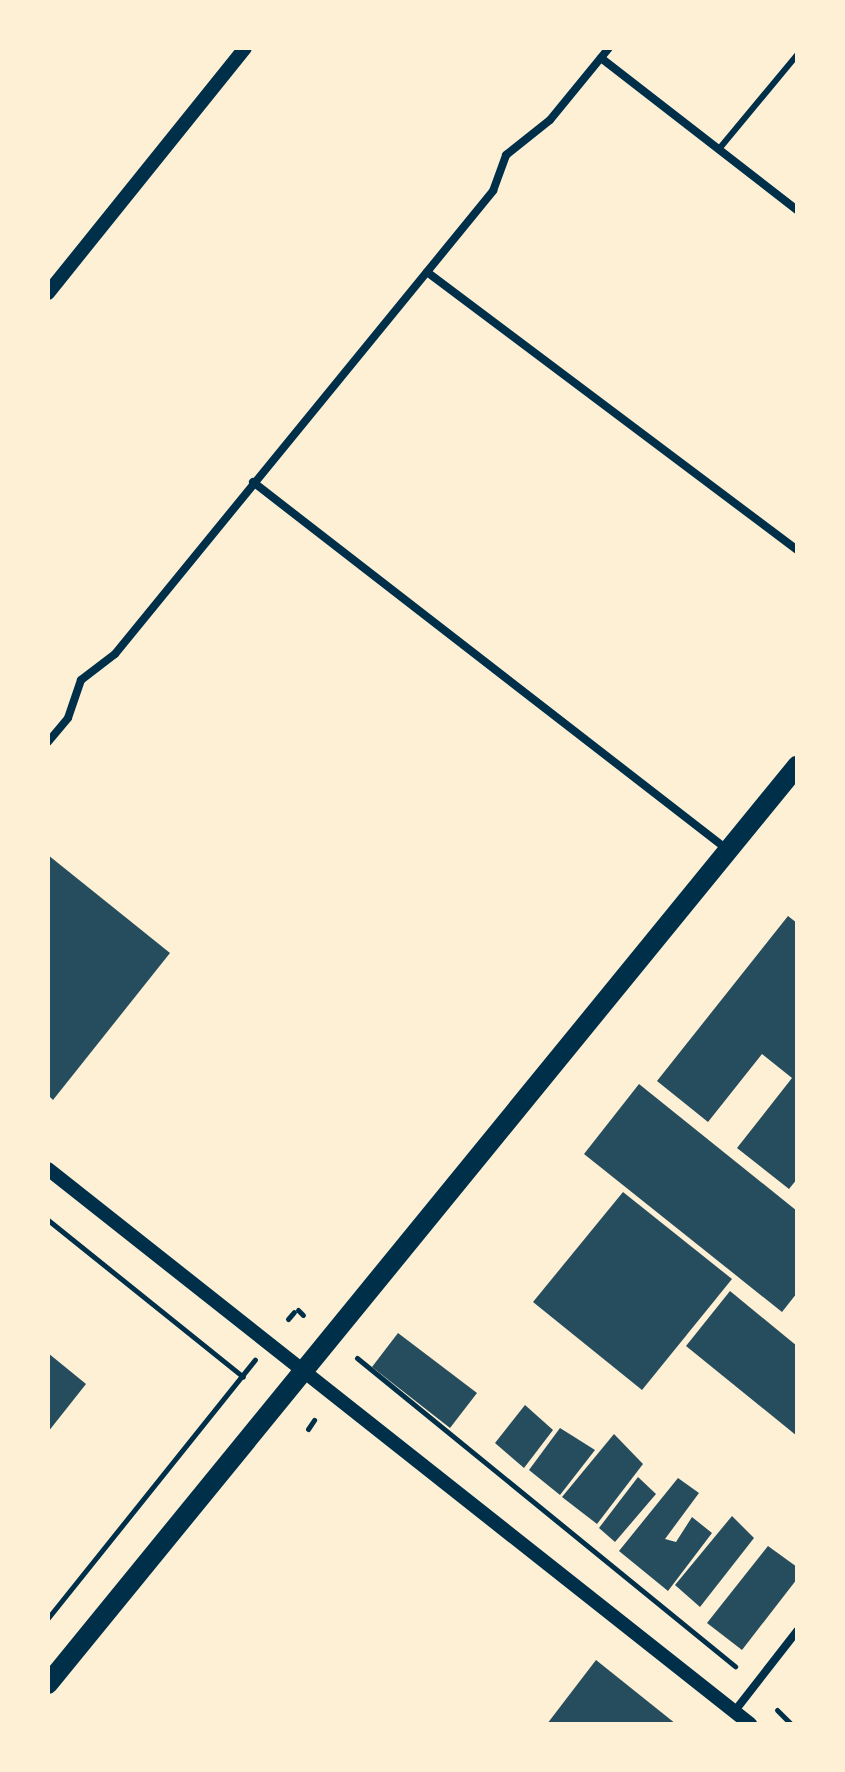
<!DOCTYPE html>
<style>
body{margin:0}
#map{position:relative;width:845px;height:1772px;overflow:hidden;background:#fdf0d5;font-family:"Asap Condensed",sans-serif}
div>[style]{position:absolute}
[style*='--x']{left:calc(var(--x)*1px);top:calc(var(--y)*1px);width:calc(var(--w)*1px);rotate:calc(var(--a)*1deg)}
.building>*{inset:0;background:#264d5e}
.path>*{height:5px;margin:-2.5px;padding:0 2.5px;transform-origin:2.5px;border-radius:2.5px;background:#003049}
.service>*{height:6px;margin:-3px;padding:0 3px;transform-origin:3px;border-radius:3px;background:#003049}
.minor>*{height:8px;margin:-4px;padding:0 4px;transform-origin:4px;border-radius:4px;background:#003049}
.tertiary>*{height:14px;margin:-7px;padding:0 7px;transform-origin:7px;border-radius:7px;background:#003049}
.primary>*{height:20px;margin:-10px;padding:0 10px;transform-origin:10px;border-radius:10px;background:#003049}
span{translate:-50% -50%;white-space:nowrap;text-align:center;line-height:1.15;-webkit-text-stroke:7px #fdf0d5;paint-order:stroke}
.frame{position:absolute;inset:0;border:50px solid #fdf0d5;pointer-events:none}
</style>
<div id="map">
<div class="building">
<i style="clip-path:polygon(48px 855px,170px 953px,53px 1100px,48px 1095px)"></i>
<i style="clip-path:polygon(788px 916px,797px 923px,797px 1179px,789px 1189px,737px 1148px,792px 1078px,762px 1054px,708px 1122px,657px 1081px)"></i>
<i style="clip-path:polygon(639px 1084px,797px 1211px,797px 1293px,782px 1312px,584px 1154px)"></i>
<i style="clip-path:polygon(623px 1192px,732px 1279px,642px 1390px,533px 1302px)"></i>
<i style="clip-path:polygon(730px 1291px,797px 1346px,797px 1436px,686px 1346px)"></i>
<i style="clip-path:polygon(398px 1333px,477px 1393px,450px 1428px,372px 1367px)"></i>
<i style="clip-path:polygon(48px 1353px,86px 1384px,48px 1432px)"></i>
<i style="clip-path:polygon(525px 1405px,553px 1430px,524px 1468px,495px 1443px)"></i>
<i style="clip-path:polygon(560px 1428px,595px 1450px,560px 1495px,529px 1470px)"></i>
<i style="clip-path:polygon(614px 1434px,643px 1464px,597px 1524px,562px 1497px)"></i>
<i style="clip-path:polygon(638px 1477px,656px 1494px,615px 1542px,599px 1528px)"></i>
<i style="clip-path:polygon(678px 1478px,699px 1493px,665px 1539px,676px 1542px,692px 1517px,712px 1533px,668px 1591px,619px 1551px)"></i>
<i style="clip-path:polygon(732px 1516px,754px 1538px,700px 1607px,675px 1585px)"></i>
<i style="clip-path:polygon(768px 1546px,797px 1567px,797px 1579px,742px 1650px,707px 1623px)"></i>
<i style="clip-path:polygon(596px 1660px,676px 1724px,547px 1724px)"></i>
</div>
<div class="path">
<i style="--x:48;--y:1220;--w:250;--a:38.8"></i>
<i style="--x:298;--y:1310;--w:7;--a:45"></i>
<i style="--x:288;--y:1319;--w:9;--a:-49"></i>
<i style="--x:357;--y:1358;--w:488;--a:39.2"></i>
<i style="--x:308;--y:1429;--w:11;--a:-56"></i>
<i style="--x:48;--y:1618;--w:331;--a:-51.3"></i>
<i style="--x:777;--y:1710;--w:20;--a:45"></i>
</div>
<div class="service">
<i style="--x:719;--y:149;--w:122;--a:-50.3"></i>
</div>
<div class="minor">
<i style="--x:601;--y:58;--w:248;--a:37.8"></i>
<i style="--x:427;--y:272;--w:463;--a:36.9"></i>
<i style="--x:253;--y:482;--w:601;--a:37.77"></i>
<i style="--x:48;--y:742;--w:31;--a:-50"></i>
<i style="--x:68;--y:718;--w:40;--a:-71.1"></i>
<i style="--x:81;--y:680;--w:43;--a:-37.4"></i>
<i style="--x:115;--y:654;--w:598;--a:-50.77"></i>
<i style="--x:493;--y:191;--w:38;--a:-70"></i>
<i style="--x:506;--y:155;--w:56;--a:-38.5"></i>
<i style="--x:550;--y:120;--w:93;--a:-50.7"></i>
<i style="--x:734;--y:1712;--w:103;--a:-52.1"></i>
</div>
<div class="tertiary">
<i style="--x:48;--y:293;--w:314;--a:-51.2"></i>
<i style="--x:48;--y:1169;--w:895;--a:38.33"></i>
</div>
<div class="primary">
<i style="--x:48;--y:1684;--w:1185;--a:-50.79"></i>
</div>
<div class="frame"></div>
</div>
